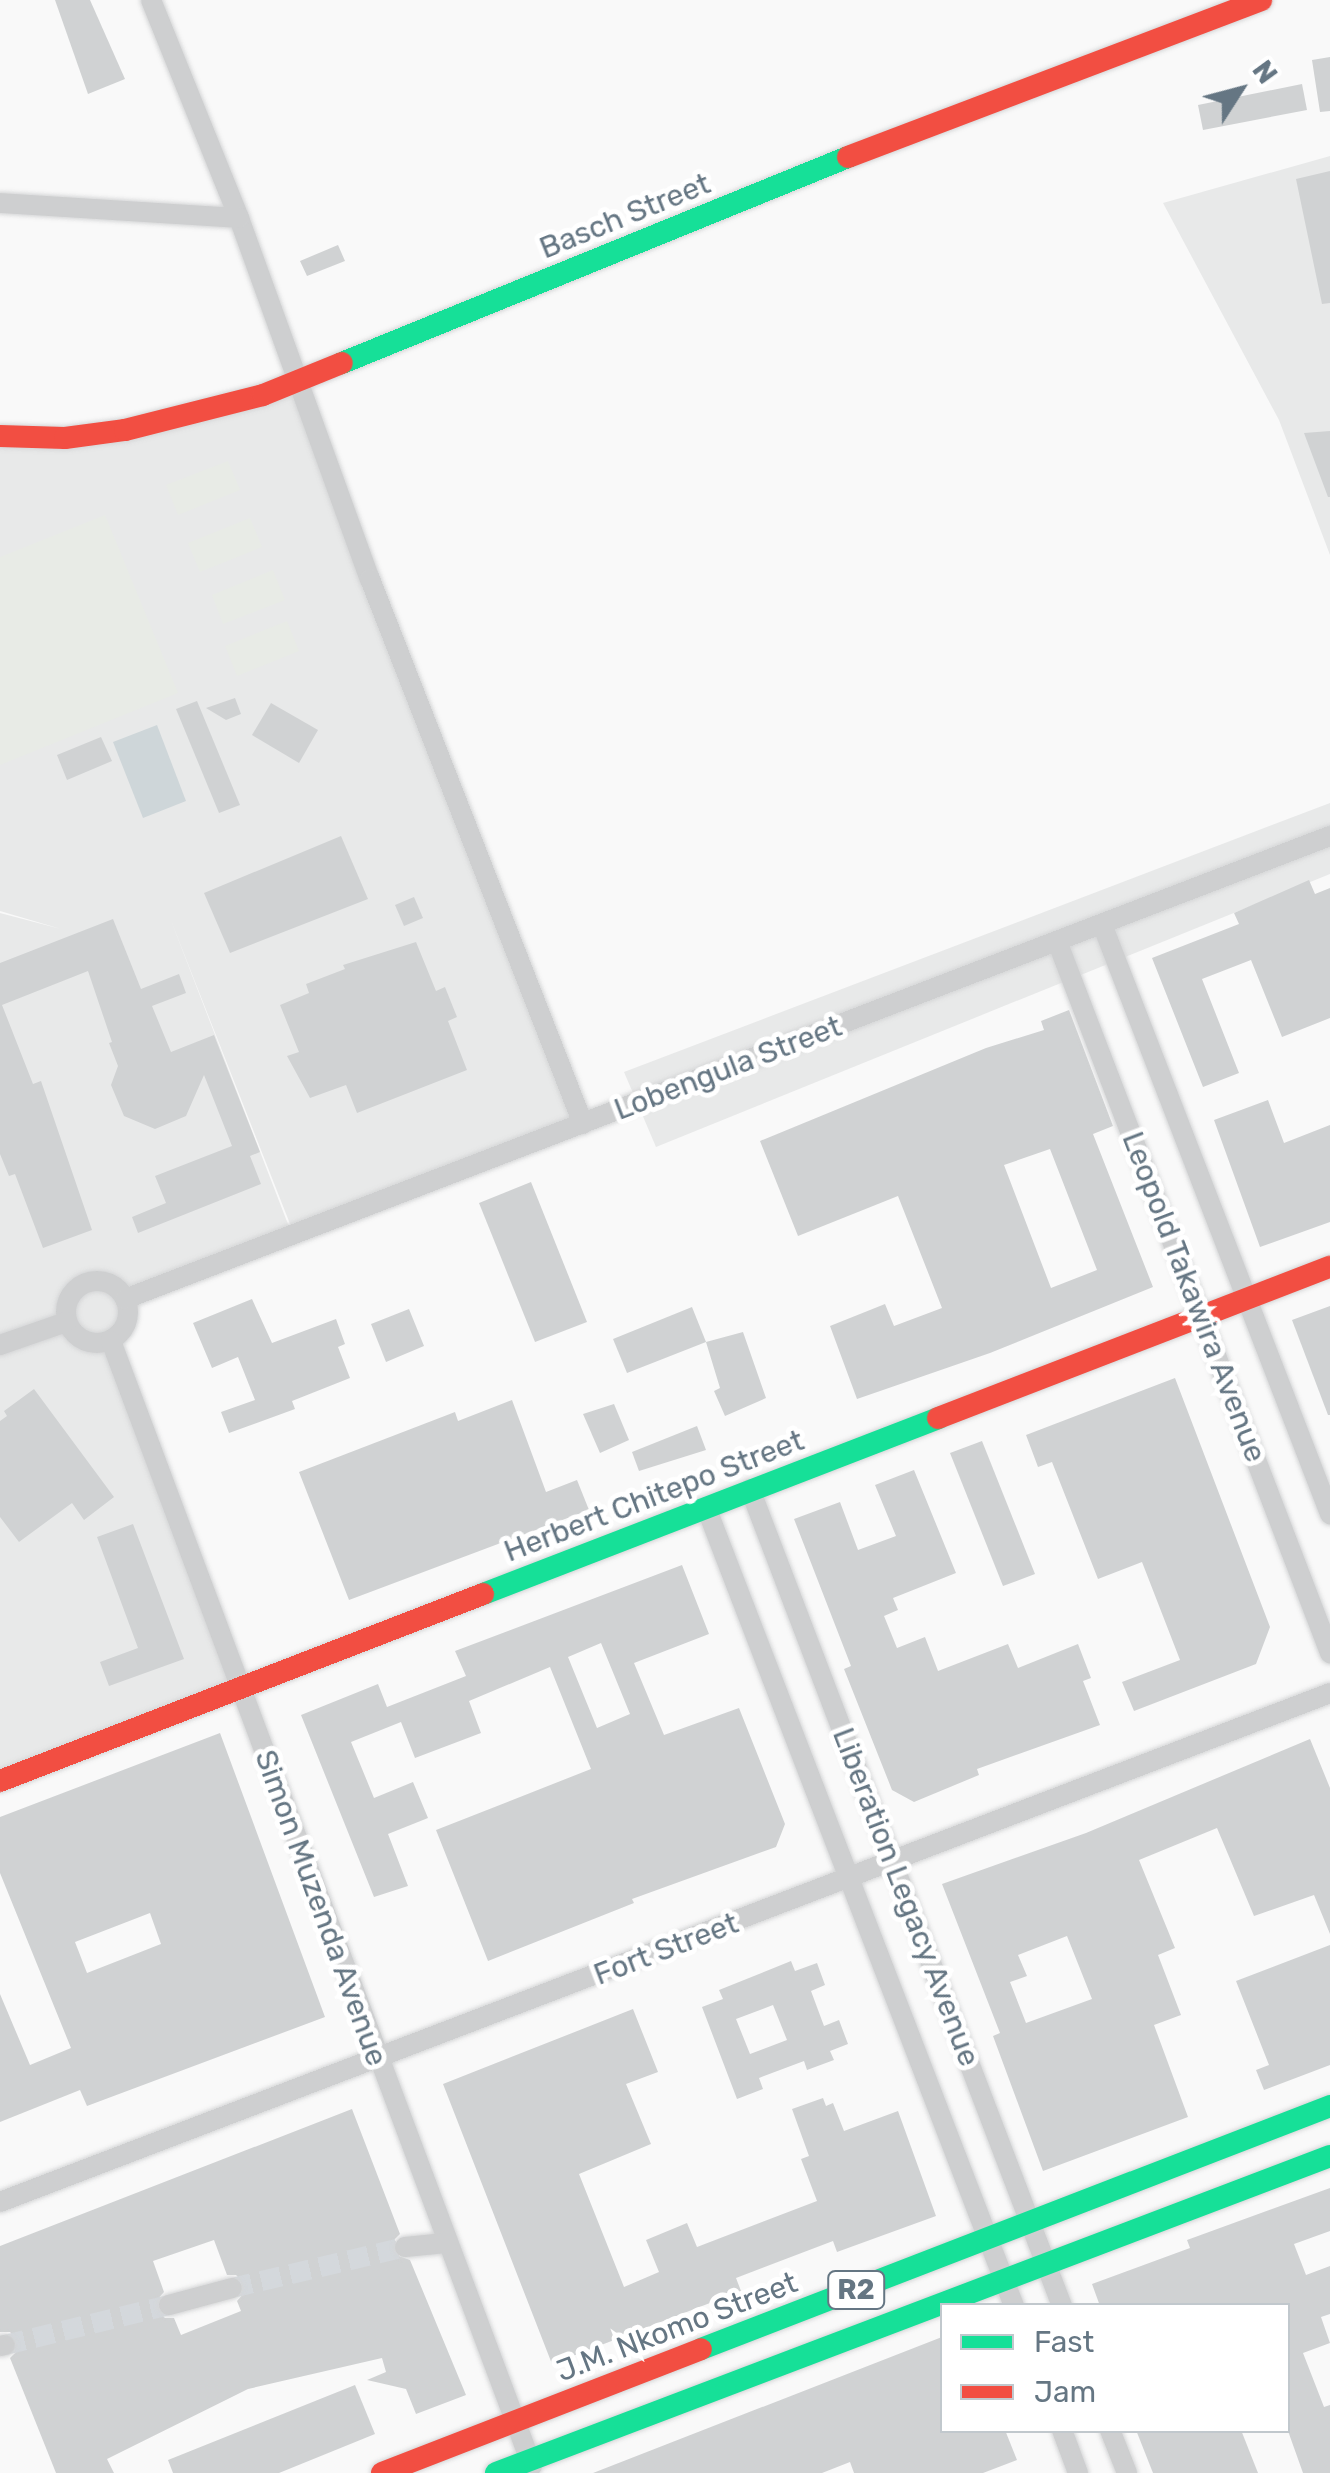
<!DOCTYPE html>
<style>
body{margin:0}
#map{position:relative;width:1330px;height:2473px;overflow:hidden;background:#f9f9f9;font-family:Rubik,sans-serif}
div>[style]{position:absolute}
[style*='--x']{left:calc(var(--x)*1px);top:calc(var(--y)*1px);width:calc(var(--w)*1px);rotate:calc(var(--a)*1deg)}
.built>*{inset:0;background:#e8e9e9}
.green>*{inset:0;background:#e8ebe6}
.water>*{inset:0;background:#ced6d9}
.building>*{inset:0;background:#d0d2d3}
.street-tunnel>*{height:20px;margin-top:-10px;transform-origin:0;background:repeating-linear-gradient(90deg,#d4d8dc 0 20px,transparent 0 30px)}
.roads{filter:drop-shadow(0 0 2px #d5d6d7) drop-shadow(0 0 2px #d5d6d7)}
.street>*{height:20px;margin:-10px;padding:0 10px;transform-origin:10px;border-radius:10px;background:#cecfd0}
.street>.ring{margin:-10px;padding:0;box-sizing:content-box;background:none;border:20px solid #cecfd0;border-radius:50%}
.fast>*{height:22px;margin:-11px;padding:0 11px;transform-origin:11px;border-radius:11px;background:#16e098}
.jam>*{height:22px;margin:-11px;padding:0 11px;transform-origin:11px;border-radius:11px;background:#f24e42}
span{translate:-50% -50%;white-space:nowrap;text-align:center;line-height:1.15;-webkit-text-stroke:10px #fff;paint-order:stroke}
.shield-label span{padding:2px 8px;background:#fff;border:2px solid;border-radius:8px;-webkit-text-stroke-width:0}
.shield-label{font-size:28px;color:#657683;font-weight:700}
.street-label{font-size:30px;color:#657683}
.legend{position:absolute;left:940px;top:2303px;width:350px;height:130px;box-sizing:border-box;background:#fff;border:2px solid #c1c8cd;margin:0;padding:12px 18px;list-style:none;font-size:30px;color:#657683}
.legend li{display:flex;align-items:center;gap:20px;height:50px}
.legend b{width:50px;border:2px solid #c1c8cd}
.north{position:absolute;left:1190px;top:40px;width:100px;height:100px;-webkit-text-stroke:8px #fff;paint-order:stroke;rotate:54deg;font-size:28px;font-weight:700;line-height:40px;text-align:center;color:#657683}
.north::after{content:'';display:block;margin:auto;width:35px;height:45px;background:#657683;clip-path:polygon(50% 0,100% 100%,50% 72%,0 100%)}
</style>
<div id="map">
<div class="built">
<i style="clip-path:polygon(1330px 156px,1330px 555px,1279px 420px,1163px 203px)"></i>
<i style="clip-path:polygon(293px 391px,576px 1122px,292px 1229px,170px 918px,291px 1232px,123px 1302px,124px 1322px,107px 1338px,236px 1692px,0 1780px,0 913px,61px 929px,0 911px,0 439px)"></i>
<i style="clip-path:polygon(1330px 803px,1330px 874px,656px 1147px,624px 1072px)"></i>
</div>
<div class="green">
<i style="clip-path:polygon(228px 461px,240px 490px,178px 515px,166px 485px)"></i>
<i style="clip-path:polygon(105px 515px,178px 693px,0 765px,0 557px)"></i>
<i style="clip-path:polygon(250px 518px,262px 547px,200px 572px,188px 543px)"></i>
<i style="clip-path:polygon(273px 570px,285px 600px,223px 624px,212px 595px)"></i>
<i style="clip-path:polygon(287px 621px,299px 651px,237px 676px,225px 646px)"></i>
</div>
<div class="water">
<i style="clip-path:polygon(157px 725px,186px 801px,143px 818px,113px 742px)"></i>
</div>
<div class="building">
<i style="clip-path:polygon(55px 0,90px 0,125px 79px,88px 94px)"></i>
<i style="clip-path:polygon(1330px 57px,1330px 111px,1320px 112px,1312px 60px)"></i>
<i style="clip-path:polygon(1302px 84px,1307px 110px,1203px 130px,1198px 105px)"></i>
<i style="clip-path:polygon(1330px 171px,1330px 303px,1322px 304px,1296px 179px)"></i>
<i style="clip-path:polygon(338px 245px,345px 261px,307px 276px,300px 261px)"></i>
<i style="clip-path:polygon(1330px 431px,1330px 497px,1328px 497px,1304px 433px)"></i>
<i style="clip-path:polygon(235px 698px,241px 714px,226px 720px,206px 708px)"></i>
<i style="clip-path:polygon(197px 701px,240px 805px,219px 813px,176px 709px)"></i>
<i style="clip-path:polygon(271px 703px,318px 730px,299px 763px,252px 735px)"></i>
<i style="clip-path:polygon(101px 737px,112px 761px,67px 780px,57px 755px)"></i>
<i style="clip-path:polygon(341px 836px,368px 899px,230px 953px,204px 893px)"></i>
<i style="clip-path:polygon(1309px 880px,1315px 894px,1330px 888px,1330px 1018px,1282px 1037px,1251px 960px,1202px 979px,1239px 1073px,1203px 1087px,1152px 958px,1239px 924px,1234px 913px)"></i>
<i style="clip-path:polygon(414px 897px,423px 918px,404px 926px,395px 905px)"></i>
<i style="clip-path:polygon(113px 919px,141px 989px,179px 974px,186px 993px,152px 1006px,171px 1052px,214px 1035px,260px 1152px,250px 1156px,261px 1184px,138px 1233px,132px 1217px,166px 1203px,155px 1176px,232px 1146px,204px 1075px,186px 1116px,155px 1129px,124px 1116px,111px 1085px,118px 1066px,109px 1043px,112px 1042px,88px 971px,2px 1005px,33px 1084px,41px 1081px,92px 1230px,43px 1248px,15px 1174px,9px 1176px,0 1154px,0 963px)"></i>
<i style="clip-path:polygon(416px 942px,436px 991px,445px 987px,457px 1017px,448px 1021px,467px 1070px,357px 1113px,346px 1085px,310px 1098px,287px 1056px,299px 1052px,280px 1005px,309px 993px,306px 984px,345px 969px,343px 965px)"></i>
<i style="clip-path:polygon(evenodd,1069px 1010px,1113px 1126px,1093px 1134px,1153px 1287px,990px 1353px,857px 1399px,830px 1326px,885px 1304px,894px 1326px,942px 1308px,898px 1196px,798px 1236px,760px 1141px,986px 1048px,1044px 1030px,1041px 1021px,1069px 1010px,1050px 1149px,1097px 1270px,1051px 1288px,1004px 1165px,1050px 1149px)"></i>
<i style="clip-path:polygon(1268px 1100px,1284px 1143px,1330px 1125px,1330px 1222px,1260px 1247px,1214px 1120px)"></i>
<i style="clip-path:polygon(531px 1182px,587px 1322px,535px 1342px,479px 1203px)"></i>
<i style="clip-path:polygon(252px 1299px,272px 1343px,336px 1319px,345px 1344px,338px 1347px,350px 1378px,292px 1401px,295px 1409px,229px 1433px,221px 1412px,255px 1400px,238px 1357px,212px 1368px,193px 1323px)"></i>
<i style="clip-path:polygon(1330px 1306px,1330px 1415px,1328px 1415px,1292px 1320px)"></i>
<i style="clip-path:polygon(692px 1307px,706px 1342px,627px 1373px,613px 1339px)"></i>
<i style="clip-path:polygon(409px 1309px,424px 1346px,386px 1362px,371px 1324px)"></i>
<i style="clip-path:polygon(743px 1332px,766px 1398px,725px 1416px,714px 1391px,720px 1388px,706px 1342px)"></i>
<i style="clip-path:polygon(1175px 1378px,1270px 1627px,1256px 1664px,1134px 1711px,1122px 1682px,1180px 1660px,1142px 1562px,1098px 1579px,1052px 1462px,1038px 1467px,1026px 1435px)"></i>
<i style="clip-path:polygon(34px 1389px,114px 1497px,84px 1520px,72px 1503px,19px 1542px,0 1517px,0 1421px,7px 1416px,4px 1411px)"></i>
<i style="clip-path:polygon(512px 1400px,546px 1492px,577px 1480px,589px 1510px,349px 1600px,299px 1472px,455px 1412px,458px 1421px)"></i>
<i style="clip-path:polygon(614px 1404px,629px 1440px,600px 1453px,583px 1414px)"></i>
<i style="clip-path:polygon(697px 1426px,706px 1450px,639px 1471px,632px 1452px)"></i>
<i style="clip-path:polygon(982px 1441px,1035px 1574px,1003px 1586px,950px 1453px)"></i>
<i style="clip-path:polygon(914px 1470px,956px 1573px,893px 1598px,898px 1610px,884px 1616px,897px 1648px,925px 1637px,938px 1671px,1008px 1644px,1018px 1668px,1078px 1644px,1091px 1678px,1083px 1681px,1100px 1725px,977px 1769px,979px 1775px,914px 1802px,892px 1790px,844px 1669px,851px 1666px,794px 1519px,840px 1502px,858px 1550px,896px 1536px,875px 1485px)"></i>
<i style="clip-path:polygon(133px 1524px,184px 1659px,109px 1686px,100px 1662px,138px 1648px,97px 1537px)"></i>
<i style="clip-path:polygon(evenodd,682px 1565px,709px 1634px,634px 1663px,664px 1735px,739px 1708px,785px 1824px,776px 1847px,632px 1899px,634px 1903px,488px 1961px,436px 1830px,591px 1769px,550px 1667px,469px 1701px,481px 1733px,415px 1758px,401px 1722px,351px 1742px,374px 1798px,413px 1782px,428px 1818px,388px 1834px,408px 1886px,374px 1897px,301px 1715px,378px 1684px,387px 1707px,466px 1676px,455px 1651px,682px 1565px,601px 1643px,630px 1714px,597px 1728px,568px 1657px,601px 1643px)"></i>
<i style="clip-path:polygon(evenodd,220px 1733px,325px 2017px,87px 2106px,80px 2090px,0 2122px,0 1994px,30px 2065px,71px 2048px,0 1873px,0 1817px,220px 1733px,150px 1913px,161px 1944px,87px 1973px,75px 1942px,150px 1913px)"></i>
<i style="clip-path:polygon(evenodd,1310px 1739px,1330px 1788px,1330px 1934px,1314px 1895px,1254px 1916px,1217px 1828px,1139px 1860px,1175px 1948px,1158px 1955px,1181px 2015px,1154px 2025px,1188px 2117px,1043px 2171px,993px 2036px,1000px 2033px,942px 1884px,1086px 1833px,1310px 1739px,1067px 1936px,1092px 1999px,1026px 2023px,1010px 1982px,1027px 1976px,1018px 1955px,1067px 1936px)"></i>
<i style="clip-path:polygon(1330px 1945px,1330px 2065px,1264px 2090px,1256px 2070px,1269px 2065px,1236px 1981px)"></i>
<i style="clip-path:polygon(evenodd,791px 1961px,795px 1971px,817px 1963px,825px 1985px,811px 1991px,824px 2026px,839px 2020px,848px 2044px,830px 2051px,834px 2060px,807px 2070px,804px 2061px,759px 2078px,763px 2089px,737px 2099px,702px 2007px,723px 1999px,719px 1990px,791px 1961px,773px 2005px,787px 2040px,750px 2054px,736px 2019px,773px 2005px)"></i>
<i style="clip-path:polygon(633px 2009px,658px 2072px,626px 2084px,651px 2144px,579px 2174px,624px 2287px,659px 2272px,646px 2240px,687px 2223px,697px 2247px,817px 2201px,801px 2159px,809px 2156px,792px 2109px,823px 2098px,826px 2106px,833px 2103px,844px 2131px,898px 2111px,936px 2216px,837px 2252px,833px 2241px,736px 2278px,741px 2291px,552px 2364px,443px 2084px)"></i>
<i style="clip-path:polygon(evenodd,352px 2109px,400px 2234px,392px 2242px,393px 2254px,410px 2260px,466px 2395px,416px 2414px,406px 2389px,367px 2380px,386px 2372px,382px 2358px,248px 2389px,107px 2459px,114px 2473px,56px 2473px,10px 2358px,18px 2350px,18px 2341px,10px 2332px,0 2332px,0 2246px,352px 2109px,214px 2240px,227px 2275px,236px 2275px,245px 2284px,245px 2292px,237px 2301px,241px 2311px,181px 2335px,174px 2318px,165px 2318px,156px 2309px,156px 2301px,164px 2292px,153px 2261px,214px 2240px)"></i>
<i style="clip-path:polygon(1330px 2188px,1330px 2231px,1294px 2244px,1306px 2275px,1330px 2266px,1330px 2314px,1321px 2317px,1330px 2343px,1303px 2353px,1324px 2407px,1330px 2405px,1330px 2473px,1303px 2473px,1288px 2431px,1288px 2306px,1100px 2306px,1092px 2284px,1190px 2248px,1187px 2240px)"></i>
<i style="clip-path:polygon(942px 2337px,942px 2430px,1005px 2430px,1017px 2460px,983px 2473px,854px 2473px,850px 2462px,822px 2473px,593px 2473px)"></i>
<i style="clip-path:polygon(355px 2385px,375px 2434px,279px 2473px,173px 2473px,168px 2460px)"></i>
<i style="clip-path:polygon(1136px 2430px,1241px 2430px,1258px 2473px,1153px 2473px)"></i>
</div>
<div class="street-tunnel">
<i style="--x:232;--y:2288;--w:178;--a:-13.3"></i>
<i style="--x:5;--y:2345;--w:169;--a:-13.7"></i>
</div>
<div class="roads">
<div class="street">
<i style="--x:151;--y:0;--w:235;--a:68"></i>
<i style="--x:239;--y:218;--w:384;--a:70.1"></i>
<i style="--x:370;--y:579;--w:585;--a:68.65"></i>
<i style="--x:0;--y:203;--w:239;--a:3.6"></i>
<i style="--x:1102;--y:924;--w:633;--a:68.87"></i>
<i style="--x:1057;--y:941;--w:763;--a:69.02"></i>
<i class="ring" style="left:66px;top:1281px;width:42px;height:42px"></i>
<i style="--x:125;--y:1299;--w:1291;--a:-21.02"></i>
<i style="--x:111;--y:1341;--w:1201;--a:69.48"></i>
<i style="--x:0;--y:1345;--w:70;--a:-19.2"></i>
<i style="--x:750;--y:1489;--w:875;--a:69.1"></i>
<i style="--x:706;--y:1507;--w:856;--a:68.92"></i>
<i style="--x:0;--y:2202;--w:1424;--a:-20.94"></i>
<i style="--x:405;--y:2247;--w:41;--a:-5.6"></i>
<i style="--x:169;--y:2305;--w:65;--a:-15.1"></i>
<i style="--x:0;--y:2346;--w:5;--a:-11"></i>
<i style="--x:1062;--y:2430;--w:46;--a:69.6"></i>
<i style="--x:1110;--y:2430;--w:46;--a:68.4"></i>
</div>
<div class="fast">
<i style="--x:342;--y:363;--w:546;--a:-22.15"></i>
<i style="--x:483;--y:1594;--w:488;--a:-21.1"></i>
<i style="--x:701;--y:2349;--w:674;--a:-21.12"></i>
<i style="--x:496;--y:2473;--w:892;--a:-20.81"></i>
</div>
<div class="jam">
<i style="--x:848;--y:157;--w:442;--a:-20.8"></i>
<i style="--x:0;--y:436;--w:65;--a:1.8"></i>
<i style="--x:65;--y:438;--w:61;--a:-7.6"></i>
<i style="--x:125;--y:430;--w:142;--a:-14.2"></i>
<i style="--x:263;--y:395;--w:85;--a:-22.1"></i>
<i style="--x:938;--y:1418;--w:420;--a:-21.1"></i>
<i style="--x:0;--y:1781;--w:518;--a:-21.16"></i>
<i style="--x:382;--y:2473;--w:342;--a:-21.2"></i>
</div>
</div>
<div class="shield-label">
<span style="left:856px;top:2290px">R2</span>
</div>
<div class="street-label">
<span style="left:625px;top:216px;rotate:-22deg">Basch Street</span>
<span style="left:728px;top:1068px;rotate:-21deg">Lobengula Street</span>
<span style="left:1194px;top:1297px;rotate:69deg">Leopold Takawira Avenue</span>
<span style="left:654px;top:1496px;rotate:-21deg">Herbert Chitepo Street</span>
<span style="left:906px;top:1897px;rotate:69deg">Liberation Legacy Avenue</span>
<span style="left:321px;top:1908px;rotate:70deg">Simon Muzenda Avenue</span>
<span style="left:666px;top:1949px;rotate:-21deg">Fort Street</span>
<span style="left:677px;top:2327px;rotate:-21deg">J.M. Nkomo Street</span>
</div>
<ul class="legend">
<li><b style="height:12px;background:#16e098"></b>Fast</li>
<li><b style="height:12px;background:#f24e42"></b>Jam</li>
</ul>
<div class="north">N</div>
</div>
